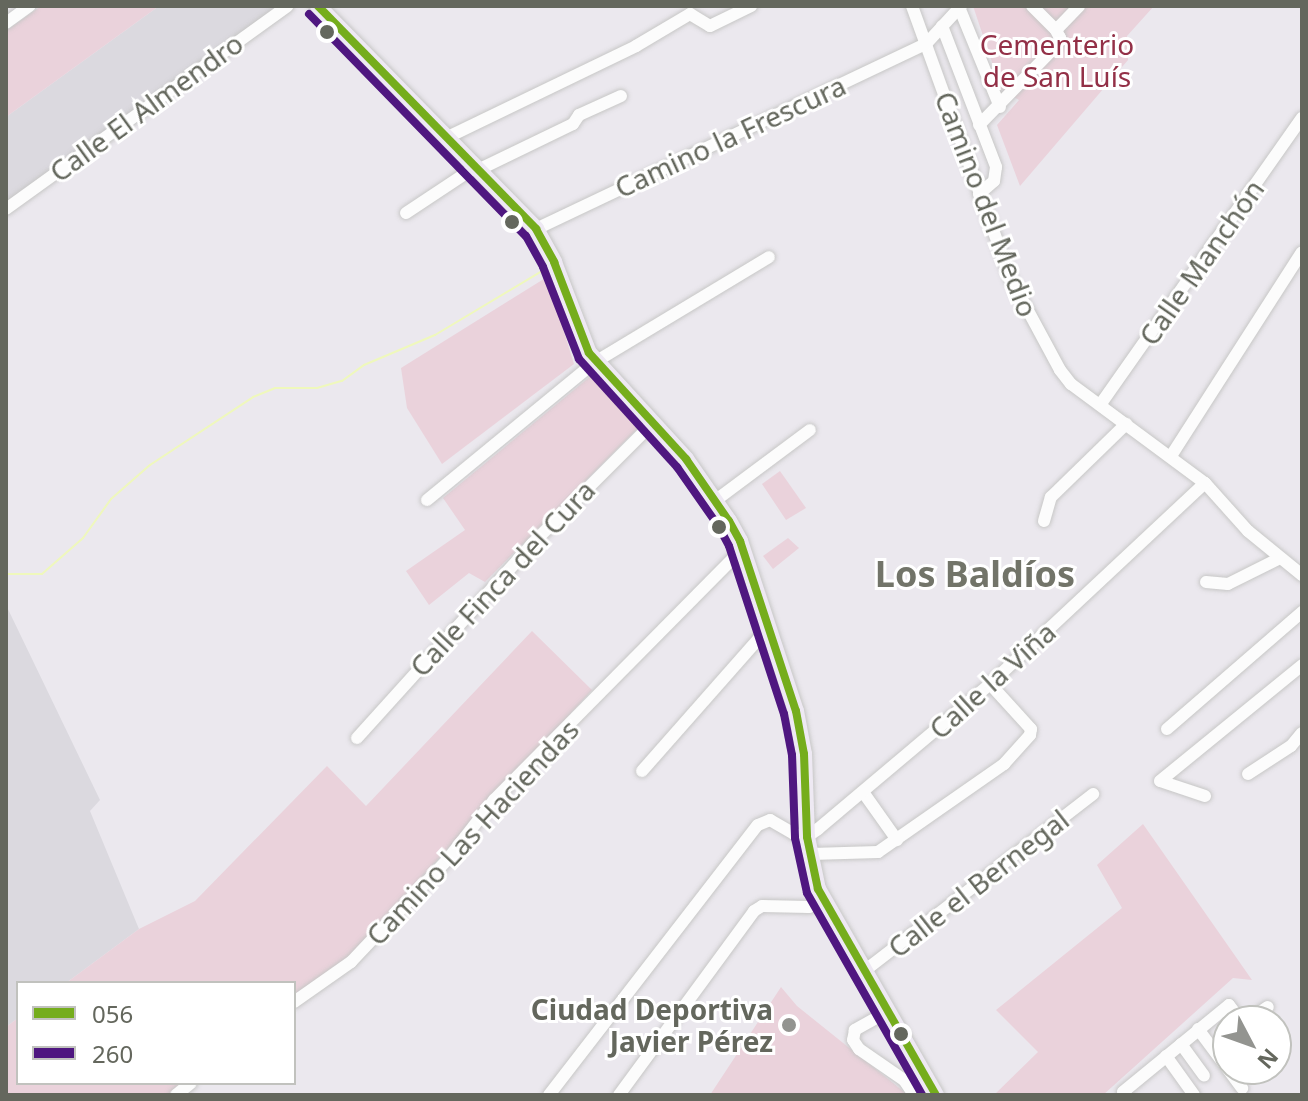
<!DOCTYPE html>
<meta charset="utf-8">
<style>
body{margin:0}
#map{position:relative;width:1308px;height:1101px;overflow:hidden;background:#ebe8ee;font-family:"Noto Sans",sans-serif}
div>[style]{position:absolute}
[style*='--x']{left:calc(var(--x)*1px);top:calc(var(--y)*1px);width:calc(var(--w)*1px);rotate:calc(var(--a)*1deg)}
.industrial>*{inset:0;background:#dbd9df}
.green>*{inset:0;background:#ead2db}
.stream>*{height:2px;margin:-1px;padding:0 1px;transform-origin:1px;border-radius:1px;background:#eff8bc}
.roads{filter:drop-shadow(0 0 2px #c7c7c6) drop-shadow(0 0 2px #c7c7c6)}
.minor>*{height:12px;margin:-6px;padding:0 6px;transform-origin:6px;border-radius:6px;background:#fcfcfc}
.major>*{height:16px;margin:-8px;padding:0 8px;transform-origin:8px;border-radius:8px;background:#eee9f3}
.bus-1>*{height:8px;margin:-4px;padding:0 4px;transform-origin:4px;border-radius:4px;background:#75ad1c}
.bus-2>*{height:8px;margin:-4px;padding:0 4px;transform-origin:4px;border-radius:4px;background:#4f1780}
.dots>*{width:22px;height:22px;translate:-50% -50%;box-sizing:border-box;border:4px solid #fff;border-radius:50%}
span{translate:-50% -50%;white-space:nowrap;text-align:center;line-height:1.15;-webkit-text-stroke:6px #fff;paint-order:stroke}
.park-label{font-size:28px;color:#933047}
.street-label{font-size:28px;color:#64675d}
.poi-label{font-size:28px;color:#64675d;font-weight:700}
.right{translate:-100% -50%;text-align:right}
.district-label{font-size:36px;color:#727469;font-weight:700}
.frame{position:absolute;inset:0;border:8px solid #64675d;pointer-events:none}
.legend{position:absolute;left:16px;top:981px;width:280px;height:104px;box-sizing:border-box;background:#fff;border:2px solid #c1c2be;margin:0;padding:10px 14px;list-style:none;font-size:24px;color:#64675d}
.legend li{display:flex;align-items:center;gap:16px;height:40px}
.legend b{width:40px;border:2px solid #c1c2be}
.north{position:absolute;left:1212px;top:1005px;width:80px;height:80px;box-sizing:border-box;background:#fff;border:2px solid #c1c2be;border-radius:50%;rotate:131deg;font-size:22px;font-weight:700;line-height:32px;text-align:center;color:#64675d}
.north::after{content:'';display:block;margin:auto;width:28px;height:36px;background:#939490;clip-path:polygon(50% 0,100% 100%,50% 72%,0 100%)}
</style>
<div id="map">
<div class="industrial">
<i style="clip-path:polygon(159px 6px,280px 6px,6px 202px,6px 117px)"></i>
<i style="clip-path:polygon(6px 605px,100px 800px,90px 811px,139px 929px,66px 983px,18px 983px,18px 1018px,6px 1027px)"></i>
</div>
<div class="green">
<i style="clip-path:polygon(41px 6px,159px 6px,6px 117px,6px 31px)"></i>
<i style="clip-path:polygon(973px 6px,1154px 6px,1127px 36px,1128px 60px,1020px 186px,997px 125px,1019px 100px,1001px 89px)"></i>
<i style="clip-path:polygon(547px 277px,574px 364px,442px 464px,407px 408px,401px 368px)"></i>
<i style="clip-path:polygon(592px 375px,642px 424px,485px 582px,469px 573px,429px 605px,406px 571px,465px 530px,443px 498px)"></i>
<i style="clip-path:polygon(780px 471px,806px 508px,786px 520px,762px 484px)"></i>
<i style="clip-path:polygon(788px 538px,799px 548px,773px 569px,763px 556px)"></i>
<i style="clip-path:polygon(532px 631px,592px 690px,349px 957px,294px 1001px,294px 983px,66px 983px,139px 929px,195px 901px,327px 766px,366px 806px)"></i>
<i style="clip-path:polygon(1143px 824px,1252px 980px,1233px 978px,1103px 1095px,994px 1095px,1038px 1052px,996px 1010px,1122px 908px,1097px 865px)"></i>
<i style="clip-path:polygon(781px 987px,797px 1006px,908px 1095px,710px 1095px)"></i>
<i style="clip-path:polygon(18px 1018px,18px 1083px,191px 1083px,176px 1095px,6px 1095px,6px 1027px)"></i>
</div>
<div class="stream">
<i style="--x:6;--y:574;--w:36;--a:0"></i>
<i style="--x:42;--y:574;--w:55;--a:-41.3"></i>
<i style="--x:83;--y:538;--w:48;--a:-54.3"></i>
<i style="--x:111;--y:499;--w:52;--a:-41.1"></i>
<i style="--x:150;--y:465;--w:123;--a:-33.4"></i>
<i style="--x:253;--y:397;--w:24;--a:-22"></i>
<i style="--x:275;--y:388;--w:42;--a:0"></i>
<i style="--x:317;--y:388;--w:26;--a:-16"></i>
<i style="--x:342;--y:381;--w:27;--a:-36"></i>
<i style="--x:364;--y:365;--w:77;--a:-22.9"></i>
<i style="--x:435;--y:335;--w:125;--a:-30.9"></i>
</div>
<div class="roads">
<div class="minor">
<i style="--x:912;--y:6;--w:290;--a:70.1"></i>
<i style="--x:1011;--y:279;--w:103;--a:61.7"></i>
<i style="--x:1060;--y:370;--w:18;--a:52"></i>
<i style="--x:1071;--y:384;--w:167;--a:36.5"></i>
<i style="--x:1205;--y:483;--w:64;--a:48.1"></i>
<i style="--x:1248;--y:531;--w:70;--a:39.2"></i>
<i style="--x:1032;--y:6;--w:34;--a:45"></i>
<i style="--x:959;--y:7;--w:108;--a:67.7"></i>
<i style="--x:6;--y:23;--w:29;--a:-36"></i>
<i style="--x:942;--y:26;--w:151;--a:69"></i>
<i style="--x:996;--y:167;--w:14;--a:98"></i>
<i style="--x:994;--y:181;--w:20;--a:139"></i>
<i style="--x:979;--y:125;--w:112;--a:-45.7"></i>
<i style="--x:1057;--y:45;--w:8;--a:-67"></i>
<i style="--x:1060;--y:38;--w:9;--a:-117"></i>
<i style="--x:1056;--y:30;--w:33;--a:-46"></i>
<i style="--x:448;--y:137;--w:209;--a:-25.8"></i>
<i style="--x:636;--y:46;--w:63;--a:-30.7"></i>
<i style="--x:690;--y:14;--w:23;--a:31"></i>
<i style="--x:710;--y:26;--w:46;--a:-26"></i>
<i style="--x:480;--y:169;--w:103;--a:-25.8"></i>
<i style="--x:573;--y:124;--w:11;--a:-56"></i>
<i style="--x:579;--y:115;--w:46;--a:-24.3"></i>
<i style="--x:6;--y:209;--w:347;--a:-35.8"></i>
<i style="--x:406;--y:213;--w:85;--a:-33.5"></i>
<i style="--x:536;--y:229;--w:432;--a:-25.4"></i>
<i style="--x:926;--y:44;--w:52;--a:-47.4"></i>
<i style="--x:1100;--y:405;--w:351;--a:-54.9"></i>
<i style="--x:1171;--y:456;--w:242;--a:-57.3"></i>
<i style="--x:427;--y:500;--w:217;--a:-39.4"></i>
<i style="--x:595;--y:362;--w:203;--a:-31.1"></i>
<i style="--x:716;--y:500;--w:117;--a:-36.7"></i>
<i style="--x:1044;--y:521;--w:25;--a:-74"></i>
<i style="--x:1051;--y:497;--w:105;--a:-44.2"></i>
<i style="--x:1206;--y:582;--w:22;--a:5"></i>
<i style="--x:1228;--y:584;--w:58;--a:-26.6"></i>
<i style="--x:1167;--y:729;--w:179;--a:-40.9"></i>
<i style="--x:357;--y:738;--w:261;--a:-47.9"></i>
<i style="--x:532;--y:544;--w:171;--a:-45"></i>
<i style="--x:642;--y:771;--w:192;--a:-48.6"></i>
<i style="--x:1248;--y:774;--w:51;--a:-33.1"></i>
<i style="--x:1291;--y:746;--w:17;--a:-50"></i>
<i style="--x:863;--y:792;--w:59;--a:54.7"></i>
<i style="--x:1205;--y:796;--w:47;--a:-161.6"></i>
<i style="--x:1160;--y:781;--w:183;--a:-39.2"></i>
<i style="--x:811;--y:854;--w:67;--a:-1.7"></i>
<i style="--x:878;--y:852;--w:154;--a:-34.9"></i>
<i style="--x:1004;--y:764;--w:39;--a:-48"></i>
<i style="--x:1030;--y:735;--w:6;--a:-81"></i>
<i style="--x:1031;--y:729;--w:61;--a:-132.3"></i>
<i style="--x:863;--y:972;--w:291;--a:-37.7"></i>
<i style="--x:294;--y:1002;--w:70;--a:-35.1"></i>
<i style="--x:351;--y:962;--w:141;--a:-46.7"></i>
<i style="--x:448;--y:859;--w:75;--a:-52.1"></i>
<i style="--x:494;--y:800;--w:353;--a:-45.3"></i>
<i style="--x:887;--y:1012;--w:37;--a:151"></i>
<i style="--x:855;--y:1030;--w:10;--a:101"></i>
<i style="--x:853;--y:1040;--w:11;--a:56"></i>
<i style="--x:859;--y:1049;--w:55;--a:34.6"></i>
<i style="--x:904;--y:1080;--w:18;--a:56"></i>
<i style="--x:1247;--y:1021;--w:25;--a:-34"></i>
<i style="--x:1198;--y:1029;--w:74;--a:53.3"></i>
<i style="--x:1181;--y:1044;--w:39;--a:54"></i>
<i style="--x:1166;--y:1056;--w:48;--a:54.3"></i>
<i style="--x:176;--y:1095;--w:19;--a:-39"></i>
<i style="--x:549;--y:1095;--w:341;--a:-52.3"></i>
<i style="--x:758;--y:825;--w:13;--a:-23"></i>
<i style="--x:770;--y:820;--w:28;--a:30"></i>
<i style="--x:794;--y:834;--w:13;--a:13"></i>
<i style="--x:807;--y:837;--w:14;--a:-36"></i>
<i style="--x:818;--y:829;--w:225;--a:-40.1"></i>
<i style="--x:990;--y:684;--w:294;--a:-43.1"></i>
<i style="--x:619;--y:1095;--w:228;--a:-53.7"></i>
<i style="--x:754;--y:911;--w:9;--a:-32"></i>
<i style="--x:762;--y:906;--w:47;--a:1.2"></i>
<i style="--x:809;--y:907;--w:15;--a:-16"></i>
<i style="--x:1126;--y:1095;--w:4;--a:-135"></i>
<i style="--x:1123;--y:1092;--w:137;--a:-39.4"></i>
<i style="--x:1229;--y:1005;--w:20;--a:53"></i>
</div>
<div class="major">
<i style="--x:318;--y:6;--w:312;--a:45.6"></i>
<i style="--x:536;--y:229;--w:38;--a:61"></i>
<i style="--x:554;--y:262;--w:97;--a:69"></i>
<i style="--x:589;--y:353;--w:144;--a:47.5"></i>
<i style="--x:686;--y:459;--w:75;--a:55.3"></i>
<i style="--x:729;--y:521;--w:23;--a:61"></i>
<i style="--x:740;--y:541;--w:179;--a:71.8"></i>
<i style="--x:796;--y:711;--w:44;--a:79.5"></i>
<i style="--x:804;--y:754;--w:83;--a:87.9"></i>
<i style="--x:807;--y:837;--w:53;--a:78.1"></i>
<i style="--x:818;--y:889;--w:237;--a:60.2"></i>
</div>
</div>
<div class="bus-1">
<i style="--x:318;--y:6;--w:312;--a:45.6"></i>
<i style="--x:536;--y:229;--w:38;--a:61"></i>
<i style="--x:554;--y:262;--w:97;--a:69"></i>
<i style="--x:589;--y:353;--w:144;--a:47.5"></i>
<i style="--x:686;--y:459;--w:75;--a:55.3"></i>
<i style="--x:729;--y:521;--w:23;--a:61"></i>
<i style="--x:740;--y:541;--w:179;--a:71.8"></i>
<i style="--x:796;--y:711;--w:44;--a:79.5"></i>
<i style="--x:804;--y:754;--w:83;--a:87.9"></i>
<i style="--x:807;--y:837;--w:53;--a:78.1"></i>
<i style="--x:818;--y:889;--w:237;--a:60.2"></i>
</div>
<div class="bus-2">
<i style="--x:309;--y:14;--w:310;--a:45.7"></i>
<i style="--x:526;--y:236;--w:35;--a:61"></i>
<i style="--x:543;--y:267;--w:99;--a:68.6"></i>
<i style="--x:579;--y:359;--w:146;--a:47.8"></i>
<i style="--x:677;--y:467;--w:73;--a:55"></i>
<i style="--x:719;--y:527;--w:21;--a:62"></i>
<i style="--x:729;--y:546;--w:177;--a:71.9"></i>
<i style="--x:784;--y:714;--w:42;--a:79"></i>
<i style="--x:792;--y:755;--w:83;--a:87.9"></i>
<i style="--x:795;--y:838;--w:56;--a:77.7"></i>
<i style="--x:807;--y:893;--w:232;--a:60.3"></i>
</div>
<div class="dots">
<i style="left:327px;top:32px;background:#64675d"></i>
<i style="left:512px;top:222px;background:#64675d"></i>
<i style="left:719px;top:527px;background:#64675d"></i>
<i style="left:789px;top:1025px;background:#939490"></i>
<i style="left:901px;top:1034px;background:#64675d"></i>
</div>
<div class="park-label">
<span style="left:1057px;top:60px">Cementerio<br>de San Luís</span>
</div>
<div class="street-label">
<span style="left:146px;top:107px;rotate:-36deg">Calle El Almendro</span>
<span style="left:730px;top:136px;rotate:-25deg">Camino la Frescura</span>
<span style="left:987px;top:204px;rotate:69deg">Camino del Medio</span>
<span style="left:1201px;top:262px;rotate:-55deg">Calle Manchón</span>
<span style="left:502px;top:578px;rotate:-47deg">Calle Finca del Cura</span>
<span style="left:992px;top:680px;rotate:-42deg">Calle la Viña</span>
<span style="left:472px;top:832px;rotate:-47deg">Camino Las Haciendas</span>
<span style="left:978px;top:883px;rotate:-38deg">Calle el Bernegal</span>
</div>
<div class="poi-label">
<span class="right" style="left:773px;top:1025px">Ciudad Deportiva<br>Javier Pérez</span>
</div>
<div class="district-label">
<span style="left:975px;top:574px">Los Baldíos</span>
</div>
<div class="frame"></div>
<ul class="legend">
<li><b style="height:10px;background:#75ad1c"></b>056</li>
<li><b style="height:10px;background:#4f1780"></b>260</li>
</ul>
<div class="north">N</div>
</div>
